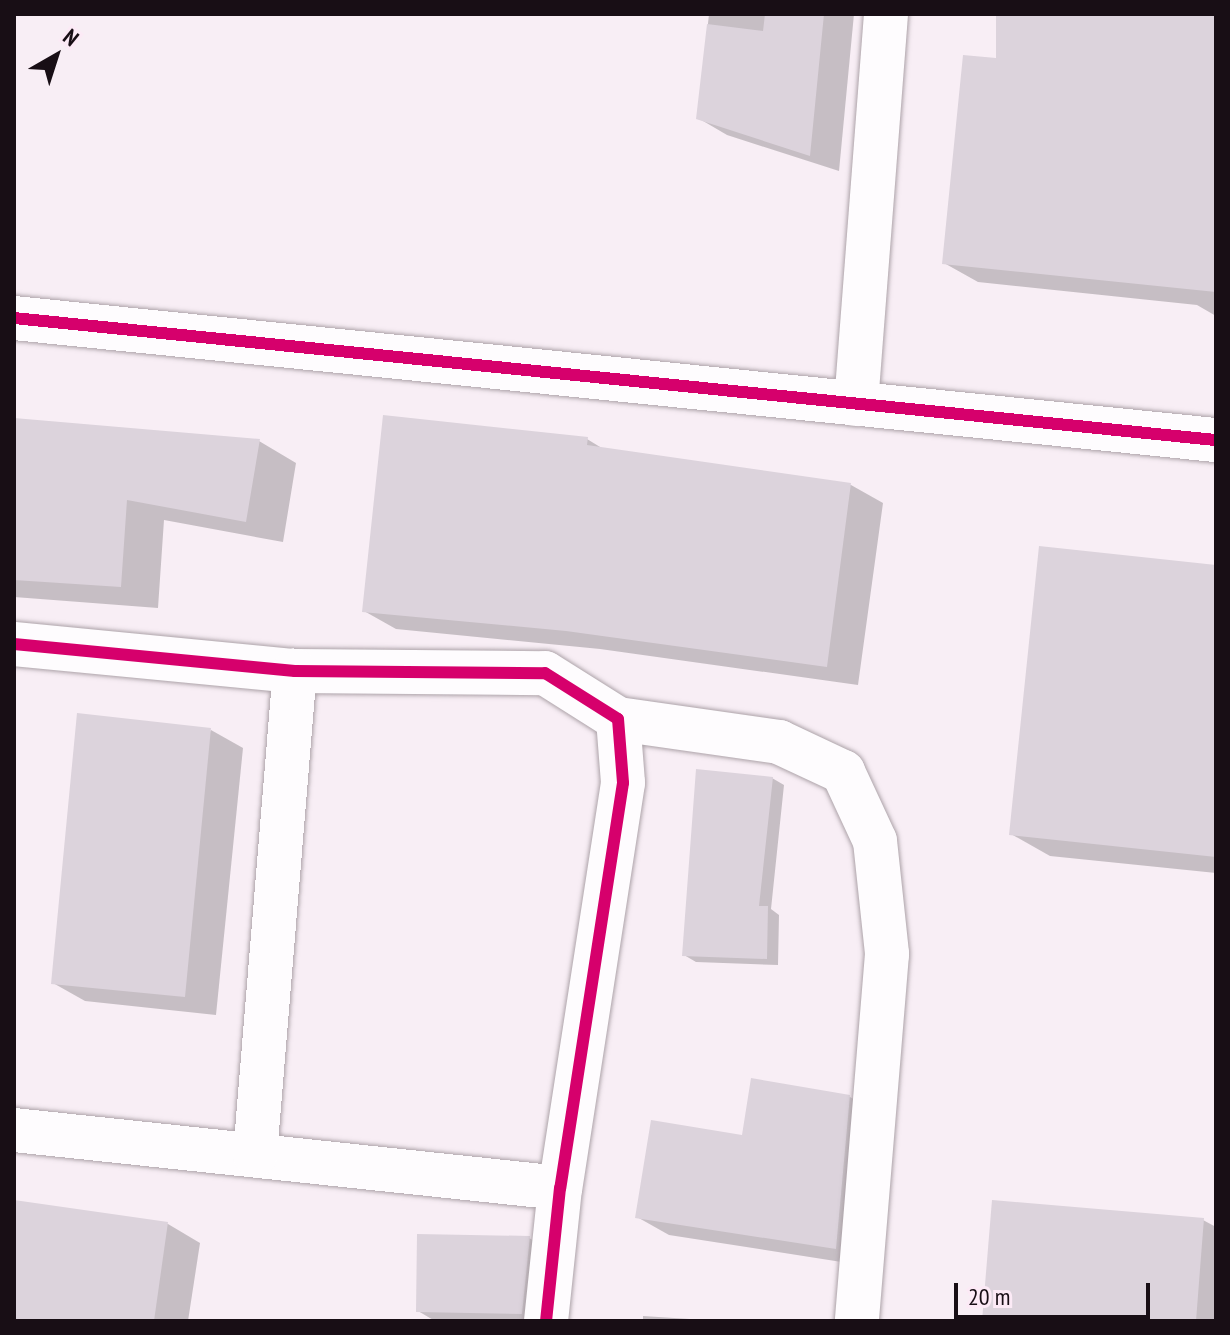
<!DOCTYPE html>
<style>
body{margin:0}
#map{position:relative;width:1230px;height:1335px;overflow:hidden;background:#f8eef5;font-family:"PT Sans Narrow",sans-serif}
div>[style]{position:absolute}
[style*='--x']{left:calc(var(--x)*1px);top:calc(var(--y)*1px);width:calc(var(--w)*1px);rotate:calc(var(--a)*1deg)}
.shadow>*{inset:0;background:#0003}
.building>*{inset:0;background:#dcd3dc}
.roads{filter:drop-shadow(0 0 2px #ada3a9) drop-shadow(0 0 2px #ada3a9)}
.street>*{height:44px;margin:-22px;padding:0 22px;transform-origin:22px;border-radius:22px;background:#fefcfe}
.cycleway>*{height:12px;margin:-6px;padding:0 6px;transform-origin:6px;border-radius:6px;background:#d6006c}
span{translate:-50% -50%;white-space:nowrap;text-align:center;line-height:1.15;-webkit-text-stroke:8px #fceaf6;paint-order:stroke}
.frame{position:absolute;inset:0;border:16px solid #180e15;pointer-events:none}
.north{position:absolute;left:16px;top:16px;width:80px;height:80px;-webkit-text-stroke:6px #fceaf6;paint-order:stroke;rotate:39deg;font-size:22px;font-weight:700;line-height:32px;text-align:center;color:#180e15}
.north::after{content:'';display:block;margin:auto;width:28px;height:36px;background:#180e15;clip-path:polygon(50% 0,100% 100%,50% 72%,0 100%)}
.scale{position:absolute;left:954px;top:1283px;width:196px;height:36px;box-sizing:border-box;border:4px solid #180e15;border-top:0;padding-left:10px;font-size:24px;line-height:28px;white-space:nowrap;color:#180e15;-webkit-text-stroke:6px #fceaf6;paint-order:stroke}
</style>
<div id="map">
<div class="shadow">
<i style="clip-path:polygon(709px 14px,854px 14px,839px 171px,727px 135px,698px 118px)"></i>
<i style="clip-path:polygon(998px 14px,1216px 14px,1216px 316px,1197px 305px,978px 282px,944px 263px,998px 61px)"></i>
<i style="clip-path:polygon(14px 422px,259px 441px,296px 463px,283px 542px,164px 520px,158px 608px,14px 597px)"></i>
<i style="clip-path:polygon(587px 439px,605px 450px,851px 485px,883px 503px,858px 685px,600px 649px,396px 629px,364px 611px)"></i>
<i style="clip-path:polygon(1216px 567px,1216px 873px,1050px 856px,1011px 834px)"></i>
<i style="clip-path:polygon(211px 730px,243px 748px,216px 1015px,85px 1001px,53px 983px)"></i>
<i style="clip-path:polygon(772px 778px,784px 785px,771px 909px,779px 915px,778px 965px,696px 962px,684px 955px)"></i>
<i style="clip-path:polygon(850px 1097px,882px 1115px,867px 1266px,669px 1235px,637px 1217px,744px 1138px)"></i>
<i style="clip-path:polygon(14px 1202px,168px 1224px,200px 1243px,188px 1321px,14px 1321px)"></i>
<i style="clip-path:polygon(1203px 1220px,1216px 1227px,1216px 1321px,984px 1321px)"></i>
<i style="clip-path:polygon(529px 1238px,552px 1251px,545px 1321px,435px 1321px,418px 1311px)"></i>
<i style="clip-path:polygon(643px 1316px,721px 1321px,643px 1321px)"></i>
</div>
<div class="building">
<i style="clip-path:polygon(765px 14px,824px 14px,810px 156px,696px 119px,707px 24px,763px 31px)"></i>
<i style="clip-path:polygon(996px 14px,1216px 14px,1216px 292px,942px 264px,963px 55px,996px 58px)"></i>
<i style="clip-path:polygon(383px 415px,588px 437px,587px 445px,851px 483px,827px 667px,566px 631px,362px 612px)"></i>
<i style="clip-path:polygon(14px 418px,260px 439px,246px 522px,127px 500px,121px 587px,14px 580px)"></i>
<i style="clip-path:polygon(1039px 546px,1216px 565px,1216px 857px,1009px 835px)"></i>
<i style="clip-path:polygon(77px 713px,211px 728px,185px 997px,51px 984px)"></i>
<i style="clip-path:polygon(696px 769px,773px 777px,759px 906px,768px 906px,767px 959px,682px 956px)"></i>
<i style="clip-path:polygon(751px 1078px,850px 1095px,836px 1249px,635px 1218px,651px 1120px,742px 1135px)"></i>
<i style="clip-path:polygon(14px 1200px,168px 1222px,154px 1321px,14px 1321px)"></i>
<i style="clip-path:polygon(992px 1200px,1204px 1218px,1196px 1321px,982px 1321px)"></i>
<i style="clip-path:polygon(417px 1234px,530px 1236px,522px 1314px,416px 1312px)"></i>
</div>
<div class="roads">
<div class="street">
<i style="--x:14;--y:318;--w:1208;--a:5.8"></i>
<i style="--x:856;--y:404;--w:391;--a:-85.6"></i>
<i style="--x:14;--y:644;--w:282;--a:5.5"></i>
<i style="--x:295;--y:671;--w:250;--a:0.5"></i>
<i style="--x:545;--y:673;--w:86;--a:32.2"></i>
<i style="--x:618;--y:719;--w:64;--a:85.5"></i>
<i style="--x:623;--y:783;--w:410;--a:98.8"></i>
<i style="--x:560;--y:1188;--w:134;--a:96"></i>
<i style="--x:618;--y:719;--w:163;--a:8.1"></i>
<i style="--x:779;--y:742;--w:71;--a:25.1"></i>
<i style="--x:843;--y:772;--w:76;--a:65.1"></i>
<i style="--x:875;--y:841;--w:114;--a:83.9"></i>
<i style="--x:887;--y:954;--w:368;--a:94.7"></i>
<i style="--x:14;--y:1130;--w:549;--a:6.06"></i>
<i style="--x:255;--y:1155;--w:486;--a:-85.3"></i>
</div>
</div>
<div class="cycleway">
<i style="--x:14;--y:318;--w:1208;--a:5.8"></i>
<i style="--x:14;--y:644;--w:282;--a:5.5"></i>
<i style="--x:295;--y:671;--w:250;--a:0.5"></i>
<i style="--x:545;--y:673;--w:86;--a:32.2"></i>
<i style="--x:618;--y:719;--w:64;--a:85.5"></i>
<i style="--x:623;--y:783;--w:410;--a:98.8"></i>
<i style="--x:560;--y:1188;--w:134;--a:96"></i>
</div>
<div class="frame"></div>
<div class="north">N</div>
<div class="scale">20 m</div>
</div>
